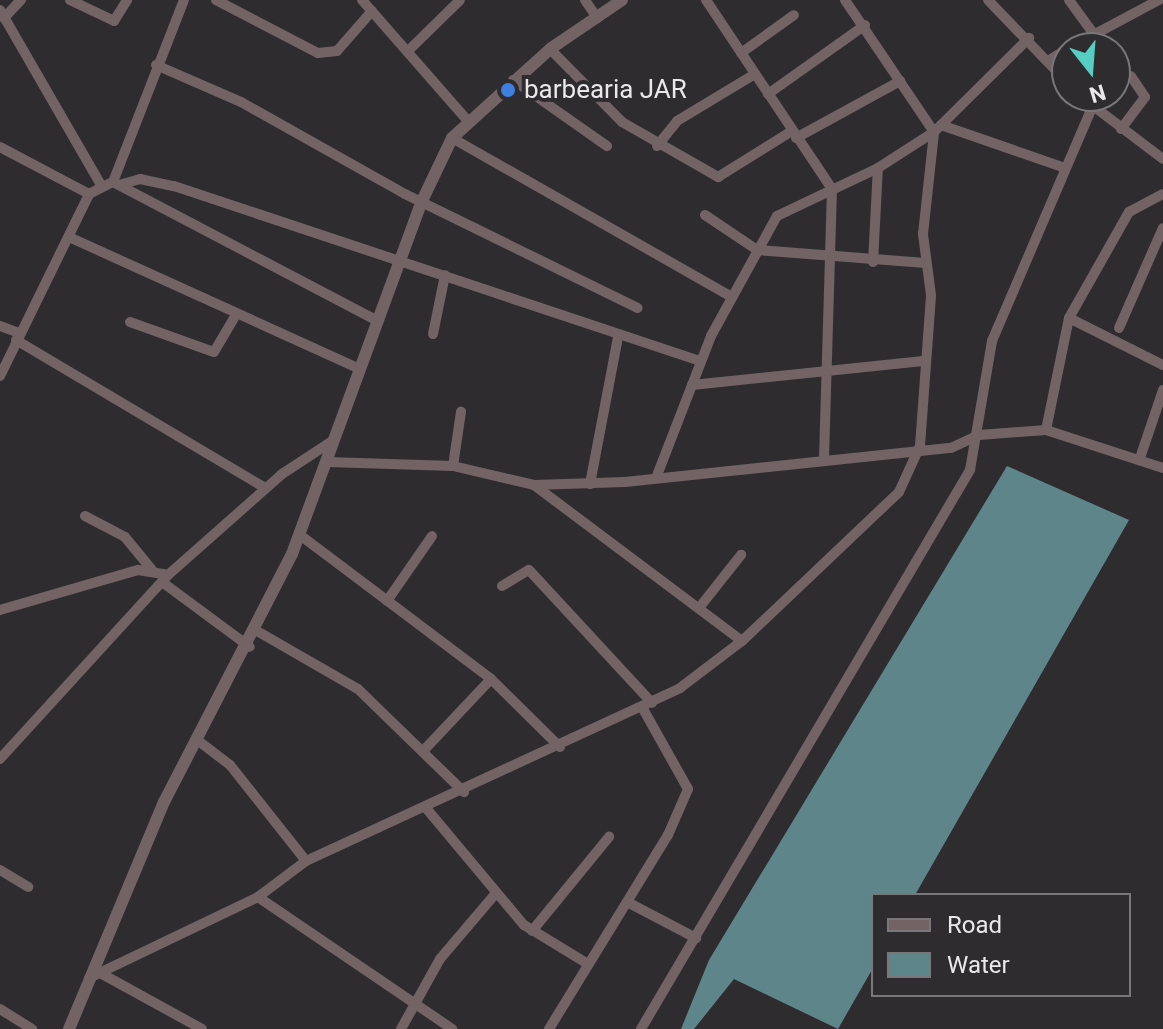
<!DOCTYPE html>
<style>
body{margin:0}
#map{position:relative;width:1163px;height:1029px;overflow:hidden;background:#2e2c2f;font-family:Roboto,sans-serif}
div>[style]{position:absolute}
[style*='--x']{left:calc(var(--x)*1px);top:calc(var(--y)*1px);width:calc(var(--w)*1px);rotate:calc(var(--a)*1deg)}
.water>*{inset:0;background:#5e868a}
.minor>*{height:10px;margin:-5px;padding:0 5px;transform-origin:5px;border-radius:5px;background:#736365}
.tertiary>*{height:12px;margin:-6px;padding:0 6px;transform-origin:6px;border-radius:6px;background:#736365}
.dots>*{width:22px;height:22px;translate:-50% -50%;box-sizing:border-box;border:4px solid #2e2c2f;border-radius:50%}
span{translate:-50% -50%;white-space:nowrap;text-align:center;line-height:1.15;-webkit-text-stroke:8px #2e2c2f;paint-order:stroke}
.poi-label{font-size:26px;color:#e9e8ea}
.left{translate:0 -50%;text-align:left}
.legend{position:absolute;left:871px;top:893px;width:260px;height:104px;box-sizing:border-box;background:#2e2c2f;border:2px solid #79777a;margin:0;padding:10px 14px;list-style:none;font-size:24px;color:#e9e8ea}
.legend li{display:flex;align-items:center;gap:16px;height:40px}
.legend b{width:40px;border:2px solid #79777a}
.north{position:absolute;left:1051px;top:32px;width:80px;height:80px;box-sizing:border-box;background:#2e2c2f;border:2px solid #79777a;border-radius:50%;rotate:163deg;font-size:22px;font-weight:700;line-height:32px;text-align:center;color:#e9e8ea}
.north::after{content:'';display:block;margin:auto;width:28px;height:36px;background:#56cec4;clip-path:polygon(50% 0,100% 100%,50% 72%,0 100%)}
</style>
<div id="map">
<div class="water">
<i style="clip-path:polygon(1007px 466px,1129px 520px,915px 895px,873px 895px,873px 968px,838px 1029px,734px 979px,694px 1029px,681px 1029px,709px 960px)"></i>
</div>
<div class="minor">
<i style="--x:70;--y:0;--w:49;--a:25.5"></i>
<i style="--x:114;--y:21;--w:25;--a:-58"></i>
<i style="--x:216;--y:0;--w:115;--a:27.5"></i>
<i style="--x:318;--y:53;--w:19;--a:-6"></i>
<i style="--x:337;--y:51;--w:53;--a:-48.8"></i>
<i style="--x:362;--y:0;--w:161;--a:48.8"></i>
<i style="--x:585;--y:0;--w:22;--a:56"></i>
<i style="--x:706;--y:0;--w:227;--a:56.3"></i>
<i style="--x:832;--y:189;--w:267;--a:91.7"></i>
<i style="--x:988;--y:0;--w:114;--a:46.1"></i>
<i style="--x:1069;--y:0;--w:39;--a:54"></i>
<i style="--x:0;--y:10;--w:202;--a:60"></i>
<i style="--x:4;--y:18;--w:25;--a:-47"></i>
<i style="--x:1069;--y:48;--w:102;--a:-28.1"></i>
<i style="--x:550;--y:49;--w:103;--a:45.4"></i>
<i style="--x:622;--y:122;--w:111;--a:29.8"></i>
<i style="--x:718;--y:177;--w:87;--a:-31.9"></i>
<i style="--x:409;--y:50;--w:71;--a:-44.4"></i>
<i style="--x:741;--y:53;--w:65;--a:-35.6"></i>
<i style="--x:1048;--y:61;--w:22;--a:-32"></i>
<i style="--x:156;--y:65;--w:93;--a:23.5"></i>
<i style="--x:241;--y:102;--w:188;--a:29.3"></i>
<i style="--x:405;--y:194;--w:259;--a:26.1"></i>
<i style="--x:513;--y:80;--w:115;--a:35.1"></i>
<i style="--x:768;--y:94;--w:119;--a:-35.4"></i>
<i style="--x:1080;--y:96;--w:104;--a:37.2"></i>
<i style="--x:941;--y:125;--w:128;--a:19.1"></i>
<i style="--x:1121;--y:129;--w:40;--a:-53"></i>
<i style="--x:1145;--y:97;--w:25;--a:-124"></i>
<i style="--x:452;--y:138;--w:322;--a:29.6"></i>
<i style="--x:796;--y:138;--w:119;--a:-28.7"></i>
<i style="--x:657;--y:146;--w:32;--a:-51"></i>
<i style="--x:677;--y:121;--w:91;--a:-31.1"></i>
<i style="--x:0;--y:147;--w:101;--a:27.8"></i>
<i style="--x:113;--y:182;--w:195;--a:-68.7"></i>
<i style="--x:119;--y:185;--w:22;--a:-16"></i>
<i style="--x:140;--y:179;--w:35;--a:12"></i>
<i style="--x:174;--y:186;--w:554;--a:18.4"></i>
<i style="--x:705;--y:215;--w:63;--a:33.9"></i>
<i style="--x:757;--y:250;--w:169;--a:4.4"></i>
<i style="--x:69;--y:237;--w:320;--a:24.4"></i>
<i style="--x:873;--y:262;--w:94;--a:-87"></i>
<i style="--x:1069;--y:318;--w:105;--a:26.6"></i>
<i style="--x:130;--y:322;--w:89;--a:19.7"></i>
<i style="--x:214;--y:352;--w:45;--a:-59.5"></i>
<i style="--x:0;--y:326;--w:20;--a:20"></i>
<i style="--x:1119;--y:328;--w:109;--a:-66.3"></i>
<i style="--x:433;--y:334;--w:60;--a:-78.5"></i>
<i style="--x:16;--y:340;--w:290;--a:30.7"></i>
<i style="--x:0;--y:376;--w:203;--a:-63.9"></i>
<i style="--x:89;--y:194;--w:27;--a:-27"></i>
<i style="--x:113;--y:182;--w:299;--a:27.7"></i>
<i style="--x:692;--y:385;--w:235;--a:-5.9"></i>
<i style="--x:1046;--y:430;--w:114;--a:-78.4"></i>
<i style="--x:1069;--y:318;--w:122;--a:-60.5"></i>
<i style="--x:1129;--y:212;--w:38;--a:-28"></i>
<i style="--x:1140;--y:458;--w:72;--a:-71.3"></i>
<i style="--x:327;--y:462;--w:126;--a:1.8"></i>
<i style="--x:453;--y:466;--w:83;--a:13.2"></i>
<i style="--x:534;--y:485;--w:91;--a:-1.9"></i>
<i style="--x:625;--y:482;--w:328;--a:-6"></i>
<i style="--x:951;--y:448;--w:31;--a:-25"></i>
<i style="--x:979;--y:435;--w:67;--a:-4.3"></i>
<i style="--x:1046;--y:430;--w:123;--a:18"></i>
<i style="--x:453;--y:466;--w:55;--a:-81.6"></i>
<i style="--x:656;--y:478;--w:152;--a:-68.8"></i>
<i style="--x:711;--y:336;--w:137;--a:-61.2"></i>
<i style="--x:777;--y:216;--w:112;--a:-25.4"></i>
<i style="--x:878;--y:168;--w:67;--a:-32.7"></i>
<i style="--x:934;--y:132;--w:134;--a:-44.7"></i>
<i style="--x:590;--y:484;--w:150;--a:-79.2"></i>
<i style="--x:534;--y:485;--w:260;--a:36.9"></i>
<i style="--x:85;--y:516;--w:45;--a:27.7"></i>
<i style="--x:125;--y:537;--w:43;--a:50.7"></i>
<i style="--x:300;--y:535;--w:239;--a:37"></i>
<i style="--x:491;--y:679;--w:97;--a:44.6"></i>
<i style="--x:162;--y:582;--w:109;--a:36.5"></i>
<i style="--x:502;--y:586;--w:31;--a:-31"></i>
<i style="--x:529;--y:570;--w:181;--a:47.2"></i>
<i style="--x:387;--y:601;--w:79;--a:-55.3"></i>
<i style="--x:699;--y:608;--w:68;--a:-51.6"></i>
<i style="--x:0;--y:610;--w:144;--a:-16.2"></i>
<i style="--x:138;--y:570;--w:30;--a:9"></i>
<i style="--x:257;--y:631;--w:116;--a:29.9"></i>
<i style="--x:358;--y:689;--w:148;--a:44.2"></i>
<i style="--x:196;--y:739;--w:43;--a:37.4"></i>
<i style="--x:230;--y:765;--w:122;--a:51.6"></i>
<i style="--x:425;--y:749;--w:96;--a:-46.7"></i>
<i style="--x:0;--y:759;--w:249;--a:-47.6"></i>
<i style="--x:168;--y:575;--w:152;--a:-41.5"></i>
<i style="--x:282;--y:474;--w:62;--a:-33.2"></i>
<i style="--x:426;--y:808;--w:153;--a:50.1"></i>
<i style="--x:524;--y:925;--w:75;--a:31.4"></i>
<i style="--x:0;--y:870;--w:33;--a:31"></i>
<i style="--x:258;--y:897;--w:235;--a:34.2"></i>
<i style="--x:629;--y:903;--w:76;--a:27.6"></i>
<i style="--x:532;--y:931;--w:122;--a:-50.7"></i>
<i style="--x:102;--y:974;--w:114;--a:28.8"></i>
<i style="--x:89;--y:978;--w:187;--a:-25.6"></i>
<i style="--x:258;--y:897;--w:60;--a:-36.9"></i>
<i style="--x:306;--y:861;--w:412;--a:-24.8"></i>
<i style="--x:680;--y:688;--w:78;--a:-37.2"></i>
<i style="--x:742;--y:641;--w:216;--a:-43.5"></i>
<i style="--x:899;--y:492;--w:51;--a:-65.5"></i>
<i style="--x:920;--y:446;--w:151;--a:-85.8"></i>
<i style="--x:931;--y:295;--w:62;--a:-97.5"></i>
<i style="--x:923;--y:234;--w:103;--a:-83.8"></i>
<i style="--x:934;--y:132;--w:159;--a:-124"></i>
<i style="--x:0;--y:1009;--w:38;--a:32"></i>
<i style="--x:401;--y:1029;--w:80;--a:-60.9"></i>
<i style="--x:440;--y:959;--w:87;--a:-49.7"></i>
<i style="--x:549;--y:1029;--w:228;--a:-58.5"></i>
<i style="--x:668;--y:835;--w:50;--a:-66.5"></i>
<i style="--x:688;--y:789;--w:94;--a:-119.3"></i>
<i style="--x:641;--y:1029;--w:649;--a:-59.52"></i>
<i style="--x:970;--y:470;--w:131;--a:-80.3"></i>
<i style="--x:992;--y:341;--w:254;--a:-66.8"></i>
</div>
<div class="tertiary">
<i style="--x:69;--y:1029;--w:246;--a:-67.3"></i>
<i style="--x:164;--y:802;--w:279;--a:-62.7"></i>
<i style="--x:292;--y:554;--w:376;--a:-69.8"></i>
<i style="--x:422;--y:201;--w:70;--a:-64.5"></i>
<i style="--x:452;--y:138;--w:132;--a:-42.2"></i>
<i style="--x:550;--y:49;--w:87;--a:-34.2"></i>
</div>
<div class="dots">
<i style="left:508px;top:90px;background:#3f7fe0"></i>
</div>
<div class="poi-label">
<span class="left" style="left:524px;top:90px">barbearia JAR</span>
</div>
<ul class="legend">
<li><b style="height:10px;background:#736365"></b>Road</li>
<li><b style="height:22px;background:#5e868a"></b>Water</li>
</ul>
<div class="north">N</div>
</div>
